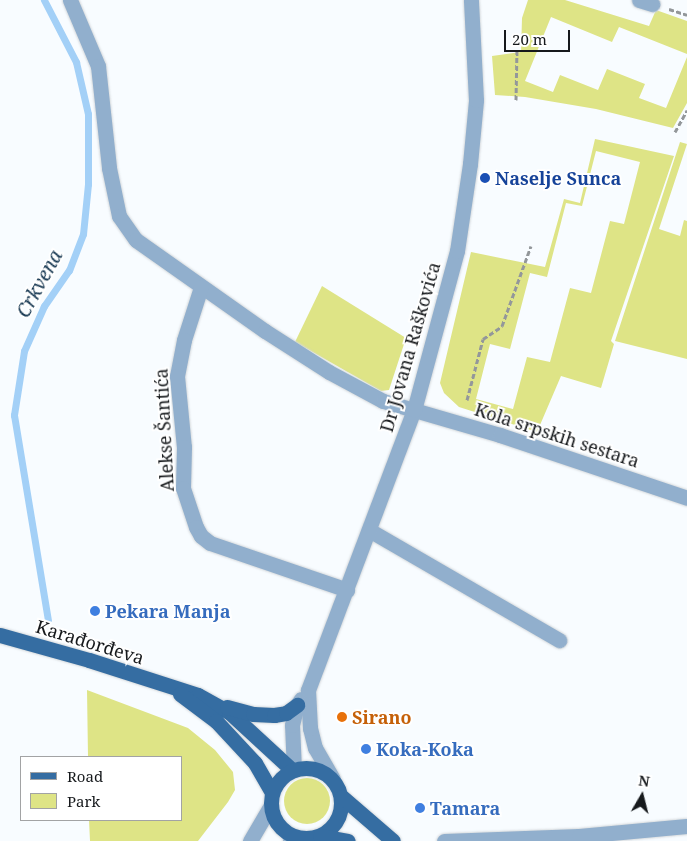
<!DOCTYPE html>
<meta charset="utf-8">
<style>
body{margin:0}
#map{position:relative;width:687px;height:841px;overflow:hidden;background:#f8fcff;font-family:"Noto Serif",serif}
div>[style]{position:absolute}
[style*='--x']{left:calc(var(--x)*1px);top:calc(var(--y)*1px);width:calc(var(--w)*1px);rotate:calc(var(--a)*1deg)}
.green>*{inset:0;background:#dee486}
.round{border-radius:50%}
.stream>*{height:7px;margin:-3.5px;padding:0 3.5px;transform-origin:3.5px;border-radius:3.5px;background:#a3d0f7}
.path>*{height:3px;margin-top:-1.5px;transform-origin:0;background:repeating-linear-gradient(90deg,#93979a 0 5px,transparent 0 7.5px)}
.roads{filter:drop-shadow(0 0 1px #d4d8db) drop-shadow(0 0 1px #d4d8db)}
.minor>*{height:15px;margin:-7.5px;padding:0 7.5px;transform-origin:7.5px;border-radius:7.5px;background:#91afcd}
.major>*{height:15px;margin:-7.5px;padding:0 7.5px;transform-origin:7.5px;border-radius:7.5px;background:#356da2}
.major>.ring{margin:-7.5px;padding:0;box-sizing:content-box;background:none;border:15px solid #356da2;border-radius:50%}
.dots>*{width:14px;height:14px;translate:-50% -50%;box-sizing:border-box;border:2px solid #fff;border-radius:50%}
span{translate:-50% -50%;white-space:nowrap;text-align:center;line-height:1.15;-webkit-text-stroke:4px #fff;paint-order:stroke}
.transit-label{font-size:18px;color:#164399;font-weight:700}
.left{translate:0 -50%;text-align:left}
.street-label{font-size:18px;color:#16191c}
.shop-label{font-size:18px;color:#366cbe;font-weight:700}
.food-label{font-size:18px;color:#c56008;font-weight:700}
.water-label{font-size:19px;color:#163751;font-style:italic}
.legend{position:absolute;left:20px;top:756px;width:162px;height:65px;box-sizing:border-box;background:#fff;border:1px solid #a2a3a4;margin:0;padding:6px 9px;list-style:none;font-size:15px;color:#16191c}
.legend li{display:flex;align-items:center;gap:10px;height:25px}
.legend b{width:25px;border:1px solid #a2a3a4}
.north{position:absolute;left:617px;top:771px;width:50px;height:50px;-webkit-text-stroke:4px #fff;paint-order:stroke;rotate:8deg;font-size:14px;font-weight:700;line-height:20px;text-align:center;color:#16191c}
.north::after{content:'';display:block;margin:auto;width:18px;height:22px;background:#16191c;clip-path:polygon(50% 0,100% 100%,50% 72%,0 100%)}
.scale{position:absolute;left:504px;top:30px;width:66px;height:22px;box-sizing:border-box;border:2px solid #16191c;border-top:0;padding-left:6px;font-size:15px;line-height:18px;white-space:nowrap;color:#16191c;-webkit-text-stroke:4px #fff;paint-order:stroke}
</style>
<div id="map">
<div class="green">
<i style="clip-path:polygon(528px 0,565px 0,649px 26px,656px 10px,687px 21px,687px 54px,619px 27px,612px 42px,551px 17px,525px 81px,553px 92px,560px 75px,598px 90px,607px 69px,645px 84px,639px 98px,666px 108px,687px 57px,687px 103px,673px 128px,596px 109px,525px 97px,495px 95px,492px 56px,521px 52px,522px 18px)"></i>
<i style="clip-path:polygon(evenodd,595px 139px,674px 156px,611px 341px,614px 344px,601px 388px,561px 376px,537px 432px,459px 407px,444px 393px,440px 383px,471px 252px,545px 267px,564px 199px,580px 203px,595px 139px,596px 151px,640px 162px,624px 224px,610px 221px,591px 293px,570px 288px,550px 362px,527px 357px,513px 409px,476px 399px,490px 344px,510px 349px,530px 273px,547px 277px,566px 203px,582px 206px,596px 151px)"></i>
<i style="clip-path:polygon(680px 142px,687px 144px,659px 229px,680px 236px,684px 220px,687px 221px,687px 359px,615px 341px)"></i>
<i style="clip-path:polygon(322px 286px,406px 338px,389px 390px,381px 391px,295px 342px)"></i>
<i style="clip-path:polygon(87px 690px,188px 728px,215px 750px,233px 772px,235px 790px,228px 802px,198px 841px,90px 841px,89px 820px,181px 820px,181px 757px,88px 757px)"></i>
<i class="round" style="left:284px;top:778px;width:46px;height:46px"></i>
</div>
<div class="stream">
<i style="--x:44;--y:0;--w:70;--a:62.7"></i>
<i style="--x:76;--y:62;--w:53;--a:77"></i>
<i style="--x:88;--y:114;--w:70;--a:90"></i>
<i style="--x:88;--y:184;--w:50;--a:95.7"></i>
<i style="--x:83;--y:234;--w:39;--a:111"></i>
<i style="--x:69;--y:270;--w:44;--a:124.8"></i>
<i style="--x:44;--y:306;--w:49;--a:114"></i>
<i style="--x:24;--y:351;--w:65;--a:98.9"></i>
<i style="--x:14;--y:415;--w:208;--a:80.6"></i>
</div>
<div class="path">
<i style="--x:669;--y:9;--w:19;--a:18"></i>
<i style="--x:516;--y:100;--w:51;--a:-88.9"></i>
<i style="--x:675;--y:132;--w:25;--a:-61"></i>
<i style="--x:467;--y:400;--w:63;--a:-75.3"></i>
<i style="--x:483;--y:339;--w:23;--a:-34"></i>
<i style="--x:502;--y:326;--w:85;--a:-70.1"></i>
</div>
<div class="roads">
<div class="minor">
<i style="--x:70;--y:0;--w:72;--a:67"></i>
<i style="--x:98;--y:66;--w:103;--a:83.8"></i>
<i style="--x:109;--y:168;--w:49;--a:78.2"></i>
<i style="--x:119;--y:216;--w:29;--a:55"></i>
<i style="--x:136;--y:240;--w:158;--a:35.2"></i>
<i style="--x:265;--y:331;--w:76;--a:32.6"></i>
<i style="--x:329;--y:372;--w:61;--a:28.2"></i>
<i style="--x:383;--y:401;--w:122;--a:16.2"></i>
<i style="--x:500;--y:435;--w:197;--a:18.6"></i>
<i style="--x:639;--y:0;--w:14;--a:17"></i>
<i style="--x:201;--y:287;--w:56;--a:107.8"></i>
<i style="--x:184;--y:340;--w:37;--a:101"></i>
<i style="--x:177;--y:376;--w:71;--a:84.4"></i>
<i style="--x:184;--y:447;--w:41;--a:91.4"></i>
<i style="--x:183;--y:488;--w:41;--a:71.6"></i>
<i style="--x:196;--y:527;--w:10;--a:61"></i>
<i style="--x:201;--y:536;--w:11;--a:38"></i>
<i style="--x:210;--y:543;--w:145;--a:18.9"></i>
<i style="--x:369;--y:530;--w:220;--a:30.1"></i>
<i style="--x:294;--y:770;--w:45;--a:-92.5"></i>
<i style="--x:292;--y:725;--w:21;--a:-76"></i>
<i style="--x:297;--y:705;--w:7;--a:-56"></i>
<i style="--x:333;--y:779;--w:36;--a:-120"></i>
<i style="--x:315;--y:748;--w:21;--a:-104"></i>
<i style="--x:310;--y:728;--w:38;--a:-93"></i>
<i style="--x:308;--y:690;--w:299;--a:-69.3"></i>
<i style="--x:414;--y:410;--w:165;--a:-74.9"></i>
<i style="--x:457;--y:251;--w:88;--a:-81.5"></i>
<i style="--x:470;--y:164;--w:64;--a:-84.6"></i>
<i style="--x:476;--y:100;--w:100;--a:-92.9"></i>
<i style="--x:250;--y:841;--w:42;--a:-59.7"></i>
<i style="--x:290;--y:841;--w:10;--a:-17"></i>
<i style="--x:444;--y:841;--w:135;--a:-2.1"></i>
<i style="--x:579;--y:836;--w:108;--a:-5.3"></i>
</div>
<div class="major">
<i style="--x:0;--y:635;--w:92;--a:15.7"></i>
<i style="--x:89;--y:660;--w:114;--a:17.8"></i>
<i style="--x:198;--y:695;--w:35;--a:29"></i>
<i style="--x:229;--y:712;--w:86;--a:42.6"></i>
<i style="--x:180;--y:694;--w:45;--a:36.9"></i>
<i style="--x:216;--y:721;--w:57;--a:47.1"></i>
<i style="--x:255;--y:763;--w:34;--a:60"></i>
<i style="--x:227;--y:707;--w:27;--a:15"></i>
<i style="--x:253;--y:714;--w:21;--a:3"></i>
<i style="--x:274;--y:715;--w:12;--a:-9"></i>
<i style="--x:286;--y:713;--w:14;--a:-36"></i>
<i class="ring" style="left:271px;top:768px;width:55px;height:55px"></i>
<i style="--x:342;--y:797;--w:67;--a:40.8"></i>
<i style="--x:320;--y:836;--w:28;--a:10"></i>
</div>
</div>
<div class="dots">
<i style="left:485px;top:178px;background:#1a4fb4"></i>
<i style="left:95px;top:611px;background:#3f7fe0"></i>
<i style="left:342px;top:717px;background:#e8710a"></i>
<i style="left:366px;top:749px;background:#3f7fe0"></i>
<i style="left:420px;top:808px;background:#3f7fe0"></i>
</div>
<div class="transit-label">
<span class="left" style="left:495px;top:178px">Naselje Sunca</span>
</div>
<div class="street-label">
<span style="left:410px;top:347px;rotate:-74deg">Dr Jovana Raškovića</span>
<span style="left:164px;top:430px;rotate:-93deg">Alekse Šantića</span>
<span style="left:557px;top:435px;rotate:18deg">Kola srpskih sestara</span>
<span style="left:90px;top:642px;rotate:17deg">Karađorđeva</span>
</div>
<div class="shop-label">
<span class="left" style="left:105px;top:611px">Pekara Manja</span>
<span class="left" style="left:376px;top:749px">Koka-Koka</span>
<span class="left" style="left:430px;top:808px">Tamara</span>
</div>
<div class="food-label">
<span class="left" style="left:352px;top:717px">Sirano</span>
</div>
<div class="water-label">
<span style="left:40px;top:284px;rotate:-61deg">Crkvena</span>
</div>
<ul class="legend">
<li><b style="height:6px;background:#356da2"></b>Road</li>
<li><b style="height:14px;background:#dee486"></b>Park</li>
</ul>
<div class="north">N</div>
<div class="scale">20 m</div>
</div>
